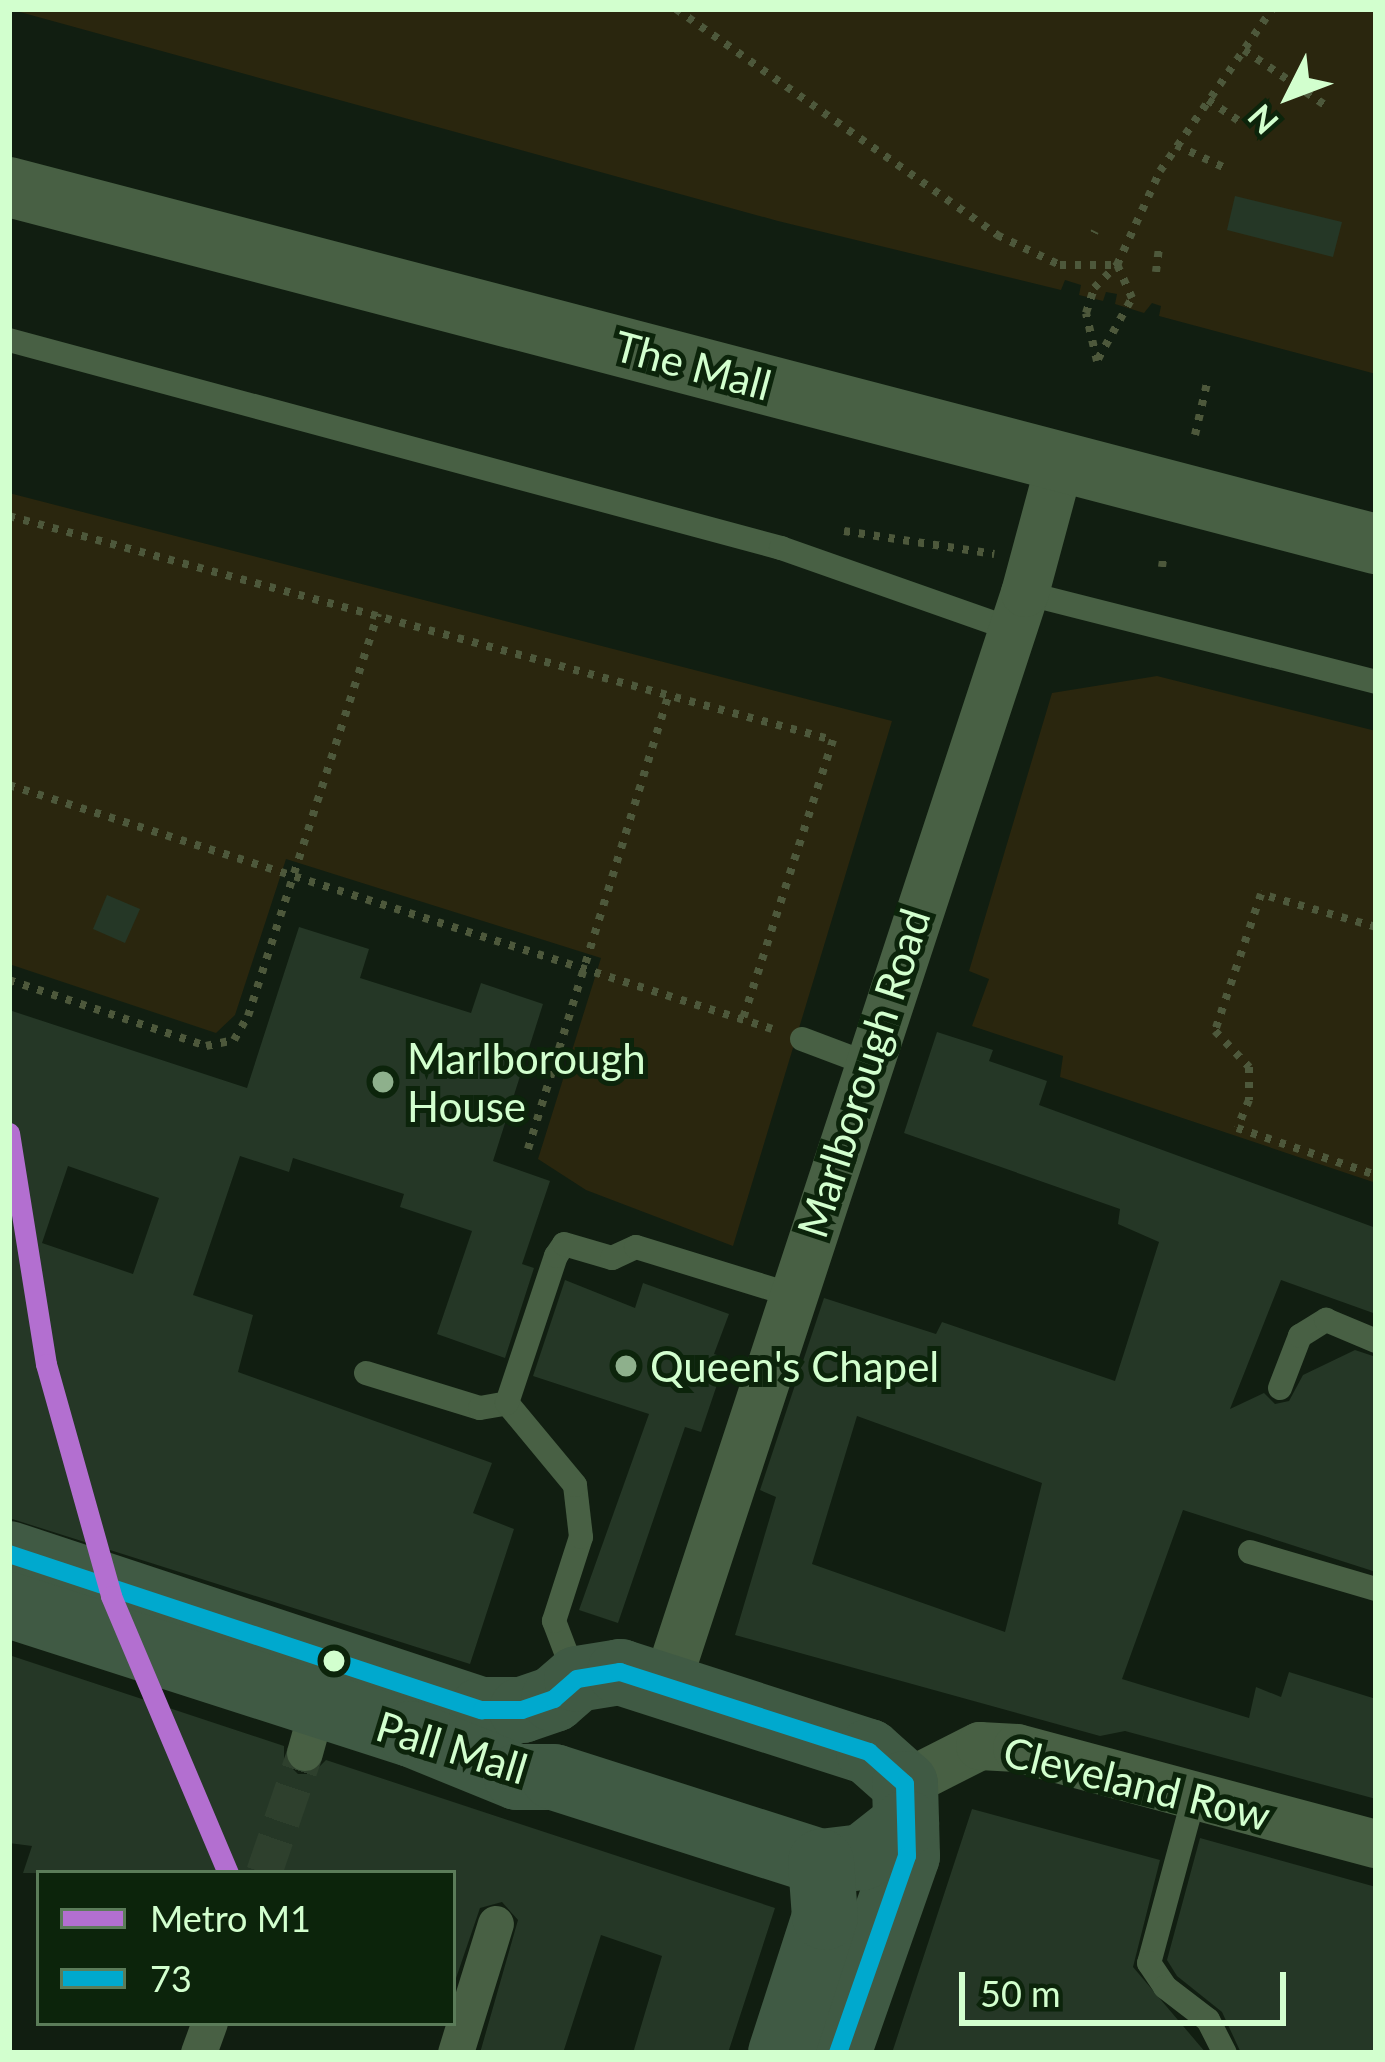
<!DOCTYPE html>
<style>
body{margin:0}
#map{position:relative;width:1385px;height:2062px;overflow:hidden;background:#111e11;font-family:Lato,sans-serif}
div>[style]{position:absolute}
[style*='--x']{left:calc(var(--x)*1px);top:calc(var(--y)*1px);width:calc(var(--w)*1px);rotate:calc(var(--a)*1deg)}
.green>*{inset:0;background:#2a260e}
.building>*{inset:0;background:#253726}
.pedestrian-tunnel>*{height:36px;margin-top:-18px;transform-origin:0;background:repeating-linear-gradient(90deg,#2e402d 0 36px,transparent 0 54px)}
.path>*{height:8px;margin-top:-4px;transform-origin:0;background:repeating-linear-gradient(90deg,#4d583b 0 6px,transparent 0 15px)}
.service>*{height:24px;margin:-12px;padding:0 12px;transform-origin:12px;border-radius:12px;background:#486044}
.pedestrian>*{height:36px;margin:-18px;padding:0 18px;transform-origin:18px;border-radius:18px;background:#486044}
.minor>*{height:48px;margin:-24px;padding:0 24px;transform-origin:24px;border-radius:24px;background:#486044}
.tertiary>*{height:60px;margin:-30px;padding:0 30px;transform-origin:30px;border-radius:30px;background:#486044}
.primary>*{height:66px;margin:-33px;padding:0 33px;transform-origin:33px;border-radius:33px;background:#405a44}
.bus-1>*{height:18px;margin:-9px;padding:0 9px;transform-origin:9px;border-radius:9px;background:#00a9ce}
.metro-1>*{height:21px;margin:-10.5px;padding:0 10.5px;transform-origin:10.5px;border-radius:10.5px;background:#b36fd0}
.dots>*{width:33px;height:33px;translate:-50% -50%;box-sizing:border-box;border:6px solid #0c240b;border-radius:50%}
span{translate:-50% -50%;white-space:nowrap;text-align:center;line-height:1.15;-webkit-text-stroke:10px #0c240b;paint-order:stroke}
.street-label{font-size:42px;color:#d2ffce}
.poi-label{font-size:42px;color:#d2ffce}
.left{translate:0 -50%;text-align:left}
.frame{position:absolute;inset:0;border:12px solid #d2ffce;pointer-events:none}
.legend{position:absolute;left:36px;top:1870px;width:420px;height:156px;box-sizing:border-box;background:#0c240b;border:3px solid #5b7c59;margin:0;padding:15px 21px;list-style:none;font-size:36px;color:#d2ffce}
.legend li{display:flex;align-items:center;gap:24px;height:60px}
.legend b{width:60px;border:3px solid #5b7c59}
.north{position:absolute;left:1229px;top:36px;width:120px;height:120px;-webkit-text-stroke:9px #0c240b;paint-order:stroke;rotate:228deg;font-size:33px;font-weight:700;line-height:48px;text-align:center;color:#d2ffce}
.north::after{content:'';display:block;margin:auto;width:42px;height:54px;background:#d2ffce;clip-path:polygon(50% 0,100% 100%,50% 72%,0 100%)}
.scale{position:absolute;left:959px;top:1972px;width:327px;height:54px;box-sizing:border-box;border:6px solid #d2ffce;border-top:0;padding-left:15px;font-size:36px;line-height:42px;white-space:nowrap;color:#d2ffce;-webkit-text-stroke:9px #0c240b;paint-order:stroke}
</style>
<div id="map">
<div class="green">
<i style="clip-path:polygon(9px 9px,1376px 9px,1376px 374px,1159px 316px,1161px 306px,1152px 303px,1144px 313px,1115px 304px,1117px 294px,1106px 292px,1103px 301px,1079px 295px,1081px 285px,1065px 280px,1061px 290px,778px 221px)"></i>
<i style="clip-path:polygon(9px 493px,892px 721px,733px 1246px,586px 1190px,538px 1159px,601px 958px,286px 859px,235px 1015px,216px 1033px,9px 964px)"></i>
<i style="clip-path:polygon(1157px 676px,1376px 731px,1376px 1183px,1060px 1077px,1063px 1056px,972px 1026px,989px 979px,969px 971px,1052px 693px)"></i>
</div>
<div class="building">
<i style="clip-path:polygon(1235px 196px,1342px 222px,1333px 257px,1227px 230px)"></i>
<i style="clip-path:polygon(107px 895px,140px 909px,125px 943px,93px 929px)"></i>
<i style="clip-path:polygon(evenodd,299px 927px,369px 949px,360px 978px,471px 1013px,481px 983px,543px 1004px,493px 1161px,550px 1181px,522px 1264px,534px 1268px,505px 1358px,437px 1334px,472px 1231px,400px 1207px,404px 1194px,293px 1158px,289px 1172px,240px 1156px,193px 1295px,253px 1315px,238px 1372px,492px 1463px,473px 1513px,514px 1529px,470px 1664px,9px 1518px,9px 1010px,247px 1088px,299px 927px,68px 1166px,159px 1198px,133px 1274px,42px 1243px,68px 1166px)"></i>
<i style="clip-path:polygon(evenodd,937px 1032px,993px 1050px,989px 1061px,1047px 1081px,1039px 1105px,1376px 1228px,1376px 1314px,1281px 1280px,1230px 1409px,1264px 1393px,1275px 1404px,1289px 1401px,1303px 1375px,1355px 1350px,1376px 1357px,1376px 1572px,1183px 1510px,1122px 1679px,1249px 1718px,1256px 1687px,1281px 1697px,1289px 1672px,1376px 1699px,1376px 1799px,1125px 1731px,1100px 1736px,735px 1635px,776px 1497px,760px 1490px,824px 1298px,936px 1334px,942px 1322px,1115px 1381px,1159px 1242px,1118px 1224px,1120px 1209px,904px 1133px,937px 1032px,857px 1416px,1042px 1483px,1005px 1632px,812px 1564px,857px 1416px)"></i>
<i style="clip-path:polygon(565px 1280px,635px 1308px,643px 1283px,729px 1314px,714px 1354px,726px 1358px,701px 1432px,685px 1427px,618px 1623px,579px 1610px,649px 1414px,533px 1376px)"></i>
<i style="clip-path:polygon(9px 1655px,284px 1746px,284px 1760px,298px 1774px,312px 1774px,326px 1760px,775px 1908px,728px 2053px,633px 2053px,662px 1956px,601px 1935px,563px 2053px,480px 2053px,518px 1920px,502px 1902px,480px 1908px,453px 1987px,453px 1873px,23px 1873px,32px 1846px,9px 1843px)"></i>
<i style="clip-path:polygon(972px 1809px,1160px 1860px,1133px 1967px,1206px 2053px,892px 2053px)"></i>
<i style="clip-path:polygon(1200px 1838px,1376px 1887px,1376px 2053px,1241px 2053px,1222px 2012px,1177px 1976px,1167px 1960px)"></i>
</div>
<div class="pedestrian-tunnel">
<i style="--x:264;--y:1873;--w:127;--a:-71.1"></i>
</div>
<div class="path">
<i style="--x:676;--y:9;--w:393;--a:35.1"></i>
<i style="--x:997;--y:235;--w:70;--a:25.5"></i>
<i style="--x:1060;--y:265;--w:57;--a:0"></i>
<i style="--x:1244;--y:50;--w:98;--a:34.2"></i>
<i style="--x:1208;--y:100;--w:40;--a:34"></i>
<i style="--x:1176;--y:145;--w:54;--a:25.1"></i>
<i style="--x:1094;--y:233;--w:2;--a:-63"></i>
<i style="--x:1156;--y:272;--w:24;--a:-83"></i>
<i style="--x:1098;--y:359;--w:70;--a:-60.9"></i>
<i style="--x:1132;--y:298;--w:36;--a:-114"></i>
<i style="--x:1097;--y:361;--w:49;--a:-102.9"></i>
<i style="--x:1086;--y:313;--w:26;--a:-72"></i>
<i style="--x:1094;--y:288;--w:33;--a:-45"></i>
<i style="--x:1117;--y:265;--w:103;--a:-65.4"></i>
<i style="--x:1160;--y:171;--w:197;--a:-55.3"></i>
<i style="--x:1195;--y:435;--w:53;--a:-77"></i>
<i style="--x:9;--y:516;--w:854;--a:15.21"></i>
<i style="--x:833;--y:740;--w:293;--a:107.9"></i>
<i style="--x:844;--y:531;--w:152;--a:8.7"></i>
<i style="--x:1162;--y:567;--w:7;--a:-82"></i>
<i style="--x:9;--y:785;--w:801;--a:17.73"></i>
<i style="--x:1376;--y:927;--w:120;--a:-164"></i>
<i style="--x:1261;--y:894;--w:145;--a:108.6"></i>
<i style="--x:1215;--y:1031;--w:50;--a:46.6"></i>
<i style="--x:1249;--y:1067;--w:33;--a:90"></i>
<i style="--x:1249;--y:1100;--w:30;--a:113"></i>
<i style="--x:1237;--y:1128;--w:147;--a:18.7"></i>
<i style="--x:9;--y:980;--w:208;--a:18.5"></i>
<i style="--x:206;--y:1046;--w:29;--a:-12"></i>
<i style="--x:234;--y:1040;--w:28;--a:-60"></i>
<i style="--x:248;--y:1016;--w:423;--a:-72.1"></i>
<i style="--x:528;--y:1149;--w:477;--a:-72.8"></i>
</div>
<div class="service">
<i style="--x:9;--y:340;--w:800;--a:15.08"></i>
<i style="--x:781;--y:548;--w:244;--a:19.4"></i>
<i style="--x:1025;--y:593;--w:362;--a:14.2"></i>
<i style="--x:802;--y:1039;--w:68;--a:20.6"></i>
<i style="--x:366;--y:1373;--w:119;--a:17.1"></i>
<i style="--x:480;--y:1408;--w:27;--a:-10"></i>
<i style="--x:1280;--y:1388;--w:56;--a:-69"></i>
<i style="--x:1300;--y:1336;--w:31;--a:-32"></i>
<i style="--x:1326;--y:1320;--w:54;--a:22.8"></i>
<i style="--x:1250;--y:1552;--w:131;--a:16.4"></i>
<i style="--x:575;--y:1676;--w:59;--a:-110.9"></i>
<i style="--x:554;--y:1621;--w:88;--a:-72.2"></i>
<i style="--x:581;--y:1537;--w:52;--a:-96.6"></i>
<i style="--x:575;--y:1485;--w:107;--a:-129.7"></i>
<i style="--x:507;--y:1403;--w:155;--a:-71.6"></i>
<i style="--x:556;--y:1256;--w:14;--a:-56"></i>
<i style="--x:564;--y:1244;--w:50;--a:16.3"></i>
<i style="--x:612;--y:1258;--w:26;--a:-25"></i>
<i style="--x:636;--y:1247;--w:163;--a:17.1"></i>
<i style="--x:1195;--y:1793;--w:176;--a:105.1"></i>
<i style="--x:1149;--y:1963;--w:29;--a:56"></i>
<i style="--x:1165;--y:1987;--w:54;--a:37.5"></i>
<i style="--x:1208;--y:2020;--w:37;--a:63"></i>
</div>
<div class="pedestrian">
<i style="--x:305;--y:1753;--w:49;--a:-74.5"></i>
<i style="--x:199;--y:2053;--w:32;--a:-70"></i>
<i style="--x:456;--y:2053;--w:135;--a:-72.8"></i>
</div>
<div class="minor">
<i style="--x:666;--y:1686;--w:1150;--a:-71.82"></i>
<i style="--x:1025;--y:593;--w:138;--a:-74.9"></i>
<i style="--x:905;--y:1784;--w:84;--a:-26.9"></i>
<i style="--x:980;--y:1746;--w:37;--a:3"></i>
<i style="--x:1017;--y:1748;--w:372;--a:15"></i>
</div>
<div class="tertiary">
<i style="--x:9;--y:187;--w:1413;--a:14.64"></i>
</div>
<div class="primary">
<i style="--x:9;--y:1554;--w:498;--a:18.3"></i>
<i style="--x:482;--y:1710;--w:40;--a:0"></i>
<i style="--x:522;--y:1710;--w:34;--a:-19"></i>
<i style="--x:554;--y:1699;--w:30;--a:-41"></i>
<i style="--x:577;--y:1679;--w:44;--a:-9.2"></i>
<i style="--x:620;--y:1672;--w:262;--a:17.8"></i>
<i style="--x:869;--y:1752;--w:48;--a:41.6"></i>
<i style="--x:905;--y:1784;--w:72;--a:88.4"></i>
<i style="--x:907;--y:1856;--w:209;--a:109.3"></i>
<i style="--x:9;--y:1605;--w:422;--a:17.8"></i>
<i style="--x:411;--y:1734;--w:114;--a:22.1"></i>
<i style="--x:517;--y:1777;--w:37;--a:0"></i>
<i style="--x:554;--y:1777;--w:280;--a:17.7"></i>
<i style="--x:821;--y:1862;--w:42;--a:-6.8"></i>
<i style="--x:863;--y:1857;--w:55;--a:-38.3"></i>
<i style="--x:781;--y:2053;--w:143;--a:-72.1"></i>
<i style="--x:825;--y:1917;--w:55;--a:-94.2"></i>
</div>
<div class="bus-1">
<i style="--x:9;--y:1554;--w:498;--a:18.3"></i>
<i style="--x:482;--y:1710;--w:40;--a:0"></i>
<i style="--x:522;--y:1710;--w:34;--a:-19"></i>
<i style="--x:554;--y:1699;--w:30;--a:-41"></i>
<i style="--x:577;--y:1679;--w:44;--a:-9.2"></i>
<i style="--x:620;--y:1672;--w:262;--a:17.8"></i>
<i style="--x:869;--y:1752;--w:48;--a:41.6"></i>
<i style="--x:905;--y:1784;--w:72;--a:88.4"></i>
<i style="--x:907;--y:1856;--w:209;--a:109.3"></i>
</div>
<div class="metro-1">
<i style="--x:9;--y:1133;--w:234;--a:80.9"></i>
<i style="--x:46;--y:1364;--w:241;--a:74.3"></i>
<i style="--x:111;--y:1596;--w:301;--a:67.1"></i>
</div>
<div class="dots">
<i style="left:383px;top:1082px;background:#8eb08c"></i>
<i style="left:626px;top:1366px;background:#8eb08c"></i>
<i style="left:334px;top:1661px;background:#d2ffce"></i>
</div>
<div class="street-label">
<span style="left:693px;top:365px;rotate:15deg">The Mall</span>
<span style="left:863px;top:1073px;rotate:-72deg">Marlborough Road</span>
<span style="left:452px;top:1747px;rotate:17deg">Pall Mall</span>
<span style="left:1137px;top:1783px;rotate:14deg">Cleveland Row</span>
</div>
<div class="poi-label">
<span class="left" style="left:407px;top:1082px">Marlborough<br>House</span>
<span class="left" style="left:650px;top:1366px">Queen's Chapel</span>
</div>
<div class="frame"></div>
<ul class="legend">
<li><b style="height:15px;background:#b36fd0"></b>Metro M1</li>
<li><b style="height:15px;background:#00a9ce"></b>73</li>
</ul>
<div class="north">N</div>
<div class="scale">50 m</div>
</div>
